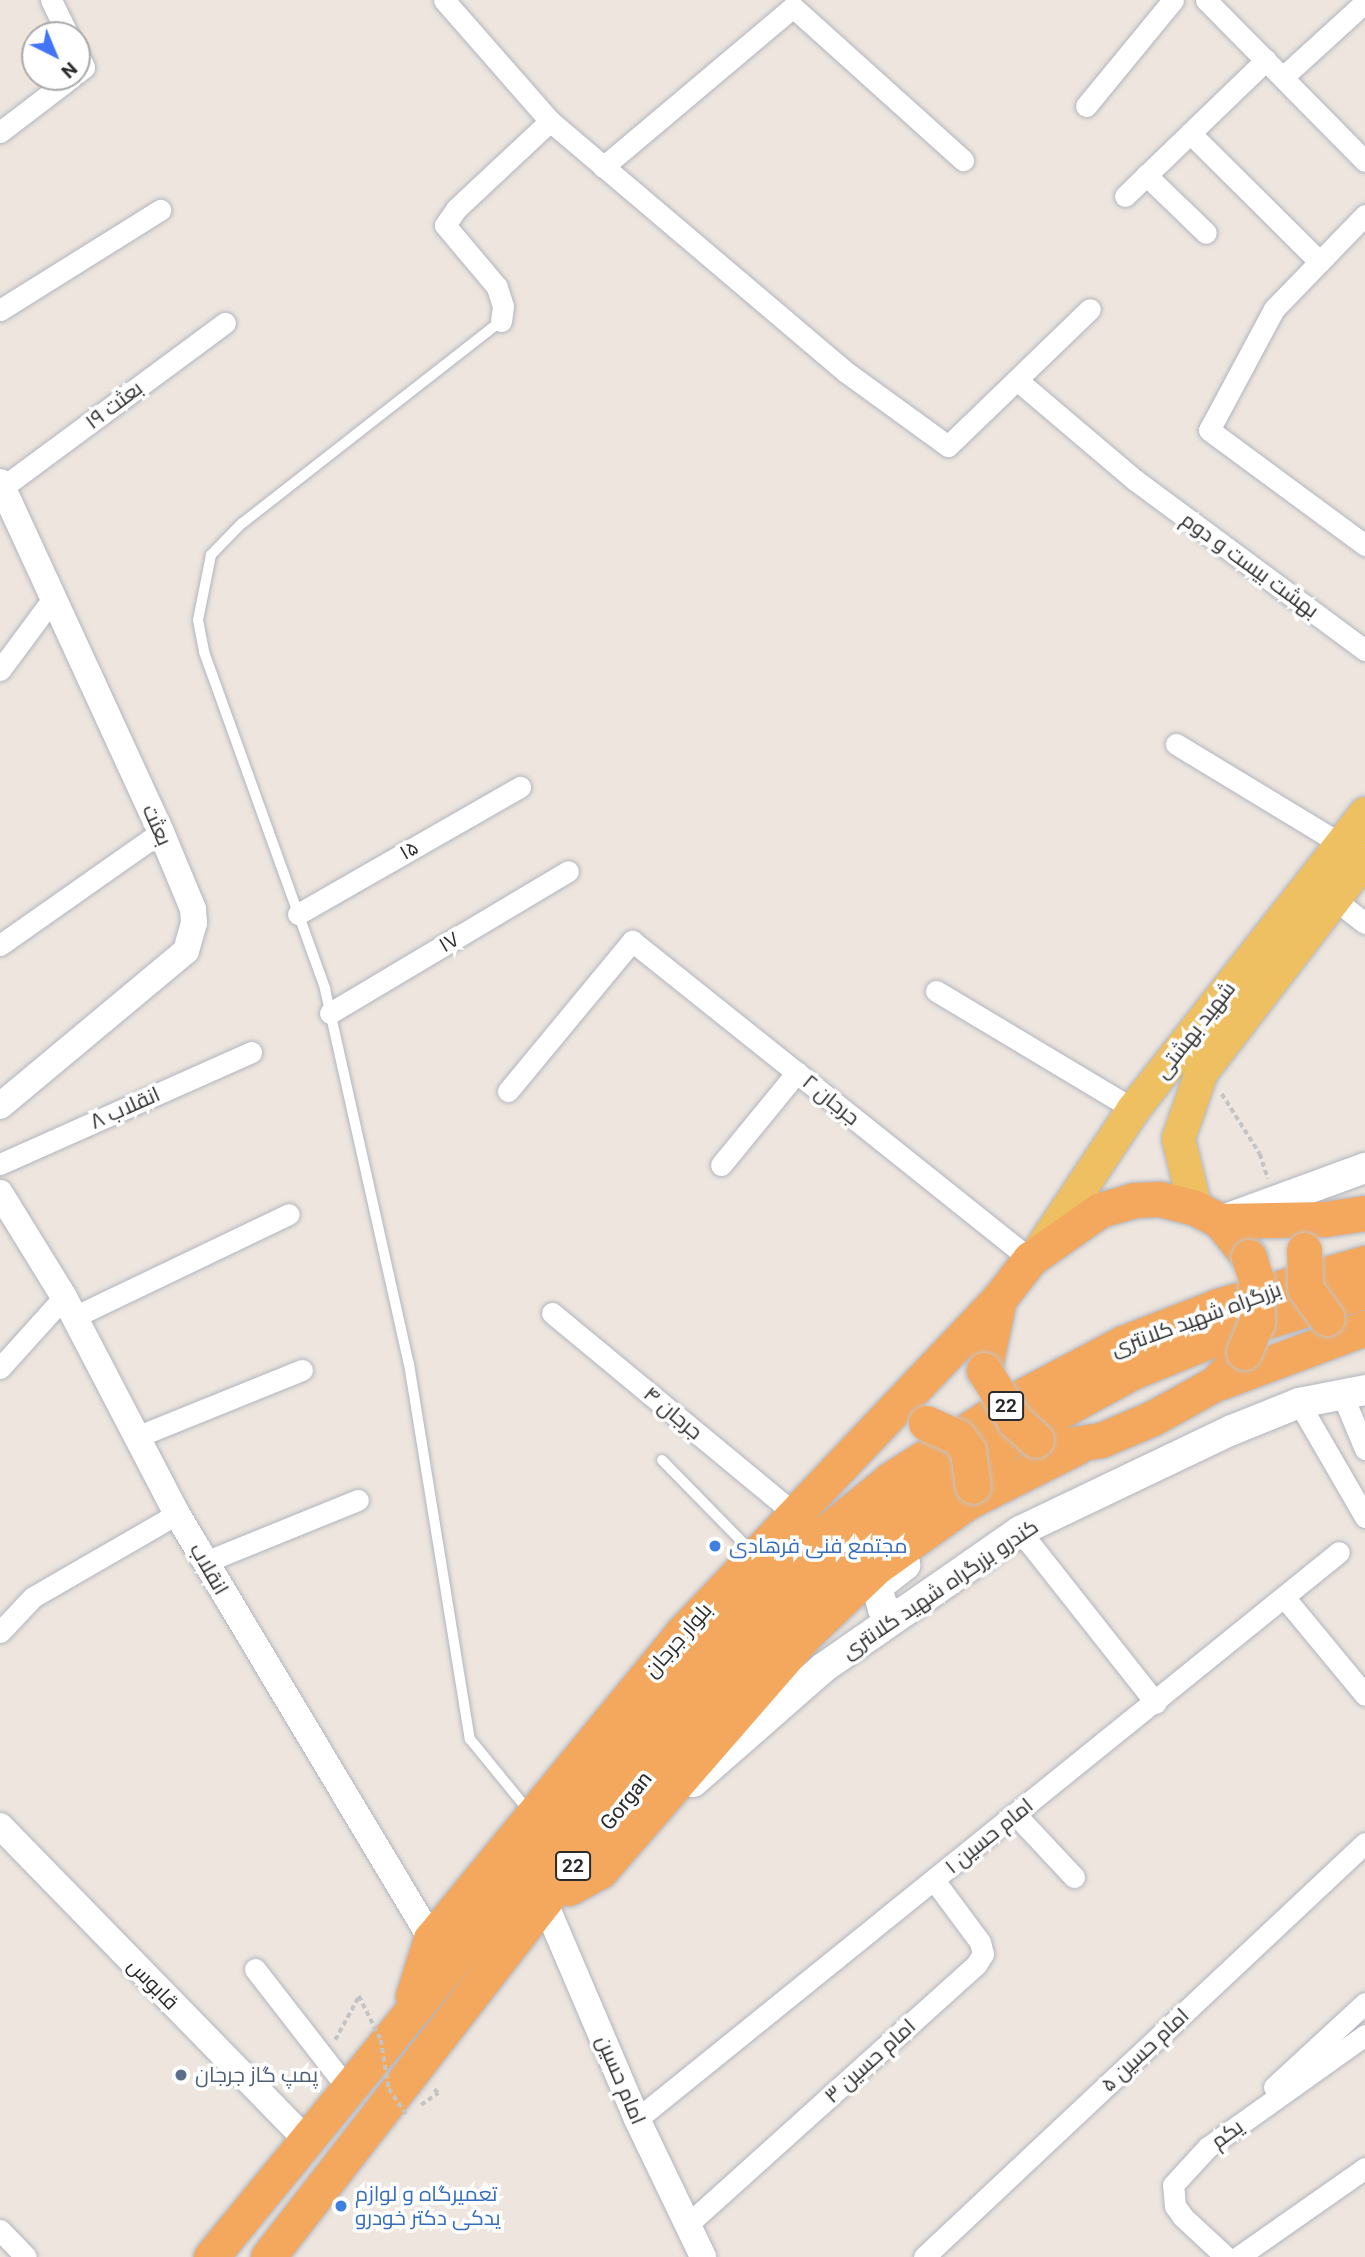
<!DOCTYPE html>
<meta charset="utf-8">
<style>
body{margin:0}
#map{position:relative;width:1365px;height:2257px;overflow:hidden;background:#ede5de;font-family:Roboto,Cairo,sans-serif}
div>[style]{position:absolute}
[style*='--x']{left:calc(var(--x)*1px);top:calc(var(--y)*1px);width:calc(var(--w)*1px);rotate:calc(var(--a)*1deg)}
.path>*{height:3.5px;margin-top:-1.75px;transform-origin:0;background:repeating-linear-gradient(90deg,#c4c4c4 0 5px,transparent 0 8.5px)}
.roads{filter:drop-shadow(0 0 2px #b1b5bf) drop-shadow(0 0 2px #b1b5bf)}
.service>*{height:10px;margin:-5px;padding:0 5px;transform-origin:5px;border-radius:5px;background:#fff}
.minor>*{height:21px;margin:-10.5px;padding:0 10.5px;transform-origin:10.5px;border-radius:10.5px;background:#fff}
.tertiary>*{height:26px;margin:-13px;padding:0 13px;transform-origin:13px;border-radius:13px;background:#fff}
.secondary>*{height:30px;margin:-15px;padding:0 15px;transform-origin:15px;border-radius:15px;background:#fff}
.primary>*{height:33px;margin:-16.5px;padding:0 16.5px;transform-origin:16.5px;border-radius:16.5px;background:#eec062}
.trunk>*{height:35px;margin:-17.5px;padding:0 17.5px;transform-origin:17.5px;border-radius:17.5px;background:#f4a85e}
.path-bridge>*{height:3.5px;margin-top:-1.75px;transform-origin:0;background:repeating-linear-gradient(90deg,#c4c4c4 0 5px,transparent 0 8.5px)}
.bridges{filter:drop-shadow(0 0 2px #c4c4c4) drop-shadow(0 0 2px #c4c4c4)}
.trunk-bridge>*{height:35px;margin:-17.5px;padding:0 17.5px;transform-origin:17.5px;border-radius:17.5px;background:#f4a85e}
.dots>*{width:19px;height:19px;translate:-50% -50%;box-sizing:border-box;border:4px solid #fff;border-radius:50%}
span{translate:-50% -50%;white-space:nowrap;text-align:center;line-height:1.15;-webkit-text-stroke:7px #fff;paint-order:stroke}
.shield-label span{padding:2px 5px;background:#fff;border:2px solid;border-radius:5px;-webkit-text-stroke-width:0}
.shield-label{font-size:19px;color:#2b2b2b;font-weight:700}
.street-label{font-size:21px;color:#2b2b2b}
.shop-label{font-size:21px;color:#366cbe}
.left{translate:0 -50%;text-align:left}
.service-label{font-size:21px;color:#4e5e75}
.north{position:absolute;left:21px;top:21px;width:70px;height:70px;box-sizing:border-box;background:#fff;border:2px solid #aaa;border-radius:50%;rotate:137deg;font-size:19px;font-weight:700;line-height:28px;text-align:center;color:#2b2b2b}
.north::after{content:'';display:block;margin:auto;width:24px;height:32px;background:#4274f6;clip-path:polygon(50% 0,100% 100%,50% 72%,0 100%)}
</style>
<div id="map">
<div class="path">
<i style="--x:1222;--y:1094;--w:71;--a:57.7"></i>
<i style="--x:1260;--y:1154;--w:26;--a:72"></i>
<i style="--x:335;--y:2040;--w:50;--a:-61.4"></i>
<i style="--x:421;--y:2105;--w:21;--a:-35"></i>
<i style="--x:438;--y:2093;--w:8;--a:-140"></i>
</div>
<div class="roads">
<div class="service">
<i style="--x:501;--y:321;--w:328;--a:142"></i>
<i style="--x:242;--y:523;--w:45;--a:134.1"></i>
<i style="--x:211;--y:555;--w:66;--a:101.3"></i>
<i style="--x:198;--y:620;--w:33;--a:79"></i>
<i style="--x:204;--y:652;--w:358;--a:70.2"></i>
<i style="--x:325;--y:989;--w:384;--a:77.4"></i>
<i style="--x:409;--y:1364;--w:380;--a:80.8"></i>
<i style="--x:470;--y:1739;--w:92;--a:50.8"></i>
<i style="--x:662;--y:1460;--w:129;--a:45.6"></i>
</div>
<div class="minor">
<i style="--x:51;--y:0;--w:39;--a:64"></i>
<i style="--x:444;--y:0;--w:161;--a:48.8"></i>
<i style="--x:550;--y:121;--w:388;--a:40.3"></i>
<i style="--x:846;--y:372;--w:126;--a:36"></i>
<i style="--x:948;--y:446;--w:197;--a:-44"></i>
<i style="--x:1206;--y:0;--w:226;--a:45.4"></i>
<i style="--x:77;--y:52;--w:17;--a:65"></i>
<i style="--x:84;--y:67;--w:9;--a:139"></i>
<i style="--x:1283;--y:77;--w:111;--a:-42.4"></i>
<i style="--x:1086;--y:106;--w:137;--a:-50.6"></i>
<i style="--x:0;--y:132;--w:91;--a:-37.4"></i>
<i style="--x:1190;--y:133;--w:183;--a:44.8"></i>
<i style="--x:603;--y:167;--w:248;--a:-40.1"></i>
<i style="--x:793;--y:7;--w:229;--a:42"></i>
<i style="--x:1146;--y:175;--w:83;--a:44"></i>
<i style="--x:1125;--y:196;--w:196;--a:-44"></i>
<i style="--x:1365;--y:215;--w:131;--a:134.1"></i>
<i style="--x:1274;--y:309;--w:137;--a:118.2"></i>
<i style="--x:1209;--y:430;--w:194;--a:36.4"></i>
<i style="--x:0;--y:310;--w:189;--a:-32"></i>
<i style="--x:501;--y:321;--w:15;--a:-82"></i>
<i style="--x:503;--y:306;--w:20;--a:-108"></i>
<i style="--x:497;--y:287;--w:81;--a:-130"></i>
<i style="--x:445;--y:225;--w:19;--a:-55"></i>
<i style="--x:456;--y:209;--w:129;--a:-43.1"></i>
<i style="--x:1017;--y:380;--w:155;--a:40.3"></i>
<i style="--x:1135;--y:480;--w:286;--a:36.5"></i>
<i style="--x:3;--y:487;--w:276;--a:-36.5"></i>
<i style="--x:0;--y:670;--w:91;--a:-53.5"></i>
<i style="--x:1176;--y:744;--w:193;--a:31.2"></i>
<i style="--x:1334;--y:899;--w:39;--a:38"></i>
<i style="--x:298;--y:914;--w:256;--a:-29.8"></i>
<i style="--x:0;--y:945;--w:197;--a:-35.1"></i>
<i style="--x:936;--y:991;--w:230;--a:30.9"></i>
<i style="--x:330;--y:1013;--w:277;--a:-30.8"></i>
<i style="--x:508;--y:1091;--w:195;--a:-50.4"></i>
<i style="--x:632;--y:941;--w:509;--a:38.62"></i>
<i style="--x:0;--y:1164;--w:275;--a:-24"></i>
<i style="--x:721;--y:1165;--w:120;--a:-50.7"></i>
<i style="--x:552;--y:1313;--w:314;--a:39.6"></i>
<i style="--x:74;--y:1317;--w:238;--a:-25.6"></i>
<i style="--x:0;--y:1368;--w:96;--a:-48"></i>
<i style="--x:1342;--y:1394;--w:60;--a:67.3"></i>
<i style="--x:1299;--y:1403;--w:132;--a:59.9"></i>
<i style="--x:136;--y:1437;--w:179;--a:-22"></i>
<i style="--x:1020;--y:1531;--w:219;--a:51.7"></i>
<i style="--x:205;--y:1562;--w:165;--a:-22.1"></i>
<i style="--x:1284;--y:1597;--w:127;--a:50.4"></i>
<i style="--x:0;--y:1632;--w:48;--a:-46.7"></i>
<i style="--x:33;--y:1597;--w:166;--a:-30"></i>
<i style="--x:1016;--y:1815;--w:85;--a:46.9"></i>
<i style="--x:255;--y:1969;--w:152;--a:52.2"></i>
<i style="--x:1274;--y:2087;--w:124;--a:-42.7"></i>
<i style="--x:637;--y:2119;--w:902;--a:-38.93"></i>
<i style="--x:687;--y:2225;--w:389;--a:-42"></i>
<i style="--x:976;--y:1965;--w:13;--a:-58"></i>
<i style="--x:983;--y:1954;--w:12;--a:-104"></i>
<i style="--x:980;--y:1942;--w:77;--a:-126.6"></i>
<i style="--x:0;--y:2230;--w:37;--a:46"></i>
<i style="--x:924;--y:2257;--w:605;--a:-43.19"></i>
<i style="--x:1226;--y:2257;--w:59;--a:-137.1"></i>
<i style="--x:1183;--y:2217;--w:14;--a:-126"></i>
<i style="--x:1175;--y:2206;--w:21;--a:-95"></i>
<i style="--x:1173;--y:2185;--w:52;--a:-47.4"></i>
<i style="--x:1208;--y:2147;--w:193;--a:-35.5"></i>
<i style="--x:1238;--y:2257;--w:155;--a:-35"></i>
</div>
<div class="tertiary">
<i style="--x:0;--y:482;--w:385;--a:65.3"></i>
<i style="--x:161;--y:832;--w:83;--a:67.4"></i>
<i style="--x:193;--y:909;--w:14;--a:86"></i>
<i style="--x:194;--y:923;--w:29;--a:106"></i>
<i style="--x:186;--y:951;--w:242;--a:140.2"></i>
<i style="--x:0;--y:1193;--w:122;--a:58.4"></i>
<i style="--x:64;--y:1297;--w:245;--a:62.5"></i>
<i style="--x:177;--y:1514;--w:495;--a:59.1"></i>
<i style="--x:0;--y:1826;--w:440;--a:45.7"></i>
<i style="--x:544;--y:1901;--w:237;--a:66.9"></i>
<i style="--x:637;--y:2119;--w:153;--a:64.4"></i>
</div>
<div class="secondary">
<i style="--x:1231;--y:1217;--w:143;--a:-20.1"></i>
<i style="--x:896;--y:1614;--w:14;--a:-159"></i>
<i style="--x:883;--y:1609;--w:23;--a:-105"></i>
<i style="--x:877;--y:1587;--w:36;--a:-38"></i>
<i style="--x:693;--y:1782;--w:173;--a:-41.2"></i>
<i style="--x:823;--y:1668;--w:240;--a:-34.8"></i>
<i style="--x:1020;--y:1531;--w:235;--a:-25.5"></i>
<i style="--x:1232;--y:1430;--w:72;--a:-21.9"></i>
<i style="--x:1299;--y:1403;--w:67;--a:-11.1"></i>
</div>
<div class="primary">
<i style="--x:1195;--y:1208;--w:72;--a:-103.7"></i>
<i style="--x:1178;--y:1138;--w:70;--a:-70.8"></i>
<i style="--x:1201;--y:1072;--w:270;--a:-52.5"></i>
<i style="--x:1038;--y:1252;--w:172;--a:-56.4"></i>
<i style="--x:1133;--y:1109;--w:376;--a:-51.9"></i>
</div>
<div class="trunk">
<i style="--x:1220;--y:1221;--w:105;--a:-1.1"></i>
<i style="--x:1325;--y:1219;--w:40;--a:-8.5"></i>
<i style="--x:984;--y:1370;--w:73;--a:-78.1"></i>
<i style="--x:999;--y:1299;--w:51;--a:-52.2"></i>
<i style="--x:1030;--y:1259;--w:85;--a:-35"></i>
<i style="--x:1100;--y:1210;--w:35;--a:-16"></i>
<i style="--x:1134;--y:1200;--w:26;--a:-2"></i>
<i style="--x:1160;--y:1199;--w:36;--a:14"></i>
<i style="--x:1195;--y:1208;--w:28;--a:27"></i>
<i style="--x:1220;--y:1221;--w:46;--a:51.1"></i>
<i style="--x:1220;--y:1382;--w:155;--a:-20.4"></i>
<i style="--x:1055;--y:1447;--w:47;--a:-8.7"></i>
<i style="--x:1101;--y:1440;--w:56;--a:-22.9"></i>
<i style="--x:1153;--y:1418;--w:72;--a:-29.1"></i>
<i style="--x:1216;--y:1383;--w:42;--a:-47.9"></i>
<i style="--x:569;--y:1888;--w:35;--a:-29"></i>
<i style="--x:600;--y:1871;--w:317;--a:-49"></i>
<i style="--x:808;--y:1632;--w:94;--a:-43.7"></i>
<i style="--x:876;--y:1567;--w:112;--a:-35.5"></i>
<i style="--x:967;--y:1502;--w:123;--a:-26.6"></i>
<i style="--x:413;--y:1996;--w:60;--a:-72.5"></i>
<i style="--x:431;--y:1939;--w:396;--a:-50.6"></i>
<i style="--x:682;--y:1633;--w:460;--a:-46.5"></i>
<i style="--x:211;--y:2257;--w:784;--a:-50.75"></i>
<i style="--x:707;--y:1650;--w:141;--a:-45.9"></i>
<i style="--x:805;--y:1549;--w:111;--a:-39.1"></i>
<i style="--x:891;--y:1479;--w:145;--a:-32.6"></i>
<i style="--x:1013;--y:1401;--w:124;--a:-27.8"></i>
<i style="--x:1123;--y:1343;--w:102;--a:-21.3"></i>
<i style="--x:1218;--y:1306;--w:153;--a:-16.3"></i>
<i style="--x:268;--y:2257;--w:450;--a:-52.2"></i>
<i style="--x:544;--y:1901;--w:296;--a:-50.6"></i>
<i style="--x:732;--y:1672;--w:119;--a:-46.4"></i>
<i style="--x:814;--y:1586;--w:126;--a:-40.2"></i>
<i style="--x:910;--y:1505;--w:142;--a:-32.9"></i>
<i style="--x:1029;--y:1428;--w:117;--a:-28.5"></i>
<i style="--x:1132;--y:1372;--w:104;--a:-22.1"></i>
<i style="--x:1228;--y:1333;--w:143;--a:-17"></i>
</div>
</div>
<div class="path-bridge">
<i style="--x:359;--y:1996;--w:49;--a:63.4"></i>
<i style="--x:381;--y:2040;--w:50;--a:80.7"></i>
<i style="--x:389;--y:2089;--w:32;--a:56"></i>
</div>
<div class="bridges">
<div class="trunk-bridge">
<i style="--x:1304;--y:1250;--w:38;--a:88"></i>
<i style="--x:1305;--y:1288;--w:37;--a:54"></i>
<i style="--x:1244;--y:1352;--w:33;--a:-67"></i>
<i style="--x:1257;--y:1322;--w:43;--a:-91.3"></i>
<i style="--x:1256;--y:1279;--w:23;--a:-108"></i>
<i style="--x:984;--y:1370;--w:60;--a:58.7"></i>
<i style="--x:1015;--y:1421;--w:28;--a:42"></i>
<i style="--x:926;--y:1423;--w:35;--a:24"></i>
<i style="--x:958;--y:1437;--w:17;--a:54"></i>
<i style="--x:968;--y:1451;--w:35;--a:82"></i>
</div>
</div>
<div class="dots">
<i style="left:715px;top:1546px;background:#3f7fe0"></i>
<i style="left:181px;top:2075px;background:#5c6f8a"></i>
<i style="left:341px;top:2206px;background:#3f7fe0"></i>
</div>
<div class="shield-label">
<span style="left:1006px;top:1406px">22</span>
<span style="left:573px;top:1866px">22</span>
</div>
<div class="street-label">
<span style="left:114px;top:405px;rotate:-37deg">بعثت ۱۹</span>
<span style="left:1250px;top:565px;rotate:36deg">بهشت بیست و دوم</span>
<span style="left:157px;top:825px;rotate:66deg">بعثت</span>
<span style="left:409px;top:850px;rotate:-30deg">۱۵</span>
<span style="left:449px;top:942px;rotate:-31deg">۱۷</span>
<span style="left:1195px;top:1030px;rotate:-52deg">شهید بهشتی</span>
<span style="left:831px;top:1100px;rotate:39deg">جرجان ۲</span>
<span style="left:125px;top:1108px;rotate:-24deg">۸ انقلاب</span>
<span style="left:1196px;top:1319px;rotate:-20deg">بزرگراه شهید کلانتری</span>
<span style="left:673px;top:1413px;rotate:40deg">۴ جرجان</span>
<span style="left:209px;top:1569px;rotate:60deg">انقلاب</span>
<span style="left:940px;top:1589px;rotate:-34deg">کندرو بزرگراه شهید کلانتری</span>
<span style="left:678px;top:1640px;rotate:-49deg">بلوار جرجان</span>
<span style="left:626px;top:1801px;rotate:-51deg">Gorgan</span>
<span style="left:989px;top:1836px;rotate:-39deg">امام حسین ۱</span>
<span style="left:153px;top:1984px;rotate:46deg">قابوس</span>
<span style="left:1145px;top:2050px;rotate:-43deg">امام حسین ۵</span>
<span style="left:870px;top:2061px;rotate:-42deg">امام حسین ۳</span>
<span style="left:621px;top:2080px;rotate:67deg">امام حسین</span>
<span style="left:1227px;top:2134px;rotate:-36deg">یکم</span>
</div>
<div class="shop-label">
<span class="left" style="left:729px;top:1546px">مجتمع فنی فرهادی</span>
<span class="left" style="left:355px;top:2206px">تعمیرگاه و لوازم<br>یدکی دکتر خودرو</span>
</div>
<div class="service-label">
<span class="left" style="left:195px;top:2075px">پمپ گاز جرجان</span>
</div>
<div class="north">N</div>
</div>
